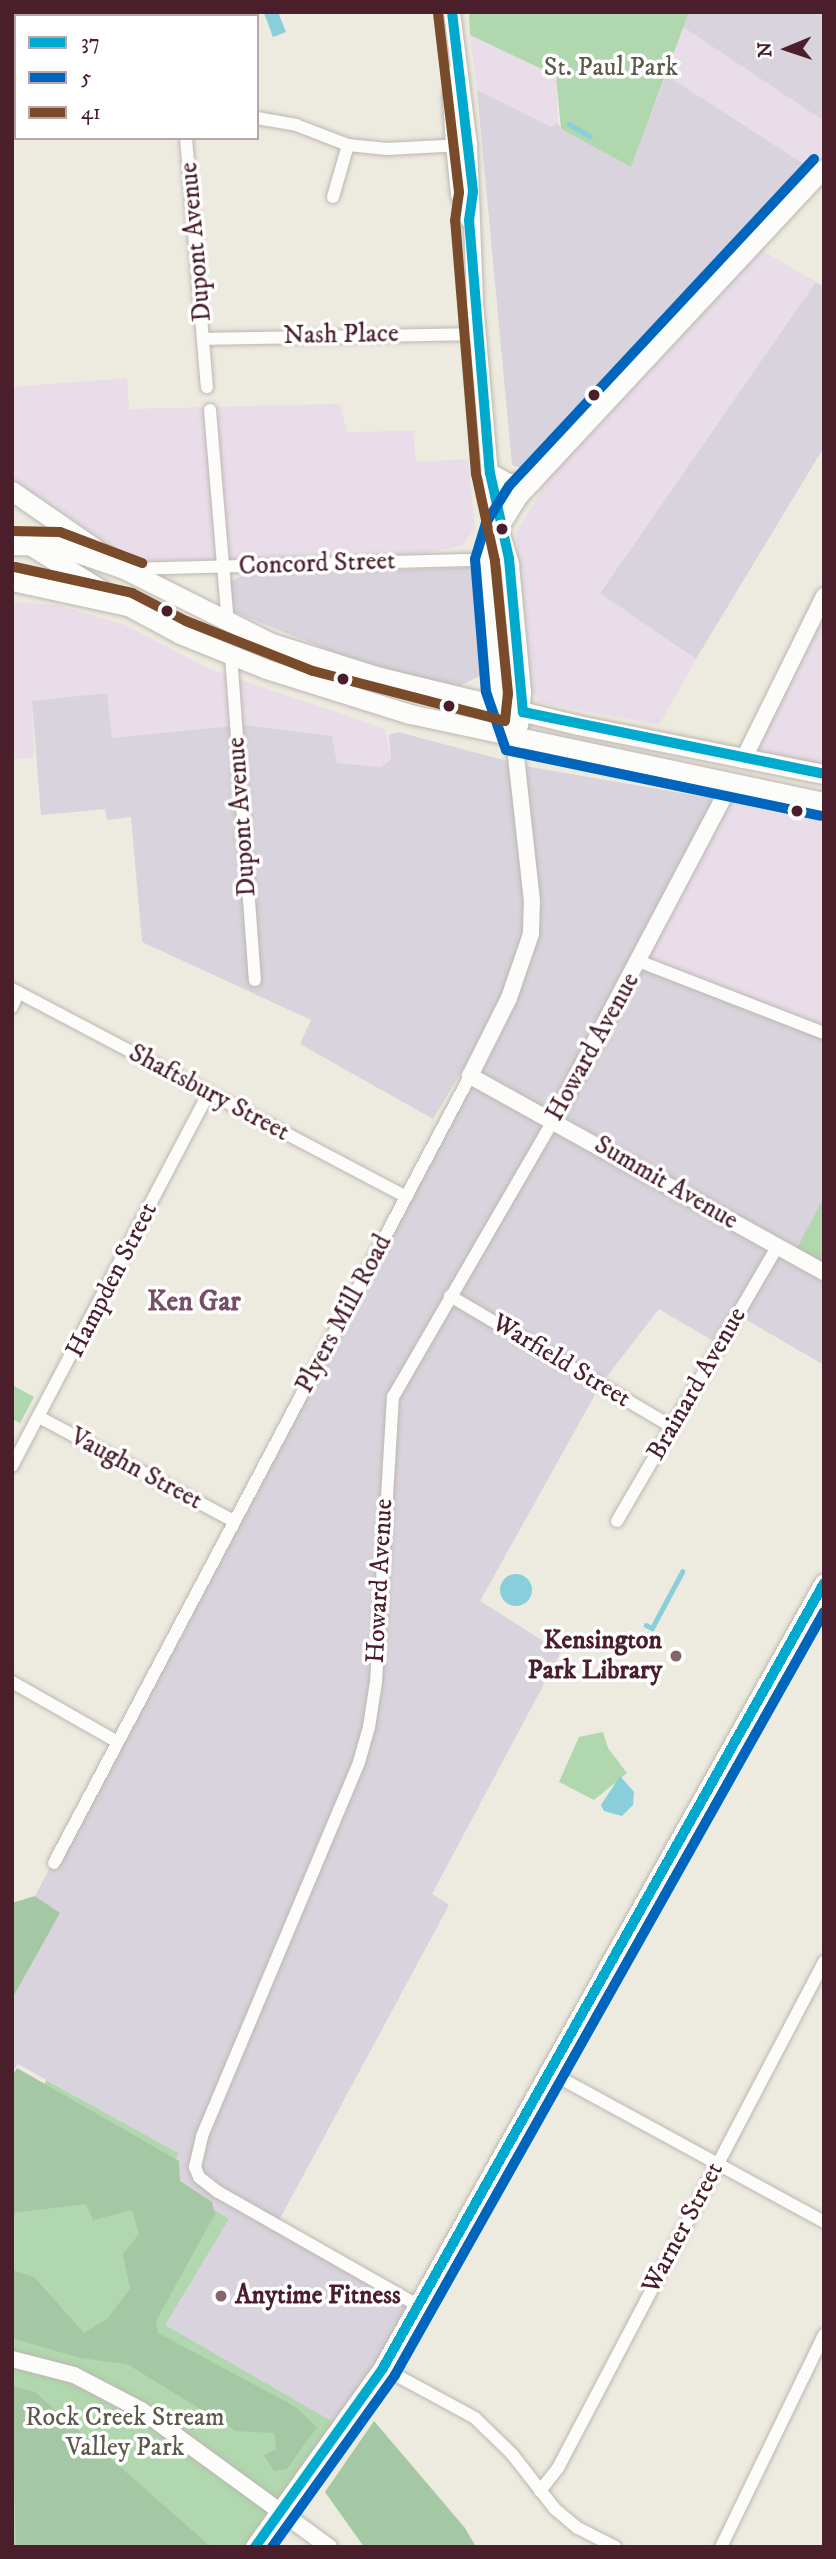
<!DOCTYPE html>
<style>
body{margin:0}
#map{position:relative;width:836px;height:2559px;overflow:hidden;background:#edeadf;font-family:"IM FELL DW Pica",serif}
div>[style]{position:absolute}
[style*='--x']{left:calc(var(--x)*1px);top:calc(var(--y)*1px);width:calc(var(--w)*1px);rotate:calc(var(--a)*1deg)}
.built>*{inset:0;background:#e8dde9}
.industrial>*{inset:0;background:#d8d3dc}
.green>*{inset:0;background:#b0d7ad}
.forest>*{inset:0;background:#a3c8a3}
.water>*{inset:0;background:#88cedb}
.round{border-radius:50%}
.stream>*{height:4.5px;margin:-2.25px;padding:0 2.25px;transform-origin:2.25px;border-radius:2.25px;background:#88cedb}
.roads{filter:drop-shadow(0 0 2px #bdb6b1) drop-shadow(0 0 2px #bdb6b1)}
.minor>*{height:12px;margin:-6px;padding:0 6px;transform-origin:6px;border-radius:6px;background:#fcfcfa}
.tertiary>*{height:16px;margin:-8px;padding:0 8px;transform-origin:8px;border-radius:8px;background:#fcfcfa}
.secondary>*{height:18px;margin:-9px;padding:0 9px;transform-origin:9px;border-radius:9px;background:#fcfcfa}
.primary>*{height:19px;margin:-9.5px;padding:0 9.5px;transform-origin:9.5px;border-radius:9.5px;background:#fcfcfa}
.bus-1>*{height:10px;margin:-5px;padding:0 5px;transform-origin:5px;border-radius:5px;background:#00a9ce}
.bus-2>*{height:10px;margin:-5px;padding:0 5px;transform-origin:5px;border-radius:5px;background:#0065bd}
.bus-3>*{height:10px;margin:-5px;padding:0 5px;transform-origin:5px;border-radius:5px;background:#7a4b2a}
.dots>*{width:19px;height:19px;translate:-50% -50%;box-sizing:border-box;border:4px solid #fff;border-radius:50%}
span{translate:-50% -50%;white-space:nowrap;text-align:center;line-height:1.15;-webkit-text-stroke:7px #fff;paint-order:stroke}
.park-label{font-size:26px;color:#5c5a4a}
.street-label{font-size:26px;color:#4a1f2b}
.poi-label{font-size:26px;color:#4a1f2b;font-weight:700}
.right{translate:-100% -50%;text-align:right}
.left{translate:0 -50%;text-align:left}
.neighbourhood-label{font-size:28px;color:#744f67;font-weight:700}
.frame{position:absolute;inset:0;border:14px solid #4a1f2b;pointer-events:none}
.legend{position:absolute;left:14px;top:14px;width:245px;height:126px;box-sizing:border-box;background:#fff;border:2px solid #b7a5aa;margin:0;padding:9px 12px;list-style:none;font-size:21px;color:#4a1f2b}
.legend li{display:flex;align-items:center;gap:14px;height:35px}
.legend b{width:35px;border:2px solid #b7a5aa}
.north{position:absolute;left:752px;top:14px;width:70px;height:70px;-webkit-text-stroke:5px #fff;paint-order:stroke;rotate:268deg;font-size:19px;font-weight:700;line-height:28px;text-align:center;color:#4a1f2b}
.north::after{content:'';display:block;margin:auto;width:24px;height:32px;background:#4a1f2b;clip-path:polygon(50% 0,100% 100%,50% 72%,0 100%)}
</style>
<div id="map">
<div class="built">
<i style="clip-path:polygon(683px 27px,824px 121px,824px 152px,809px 168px,666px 75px)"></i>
<i style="clip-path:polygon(470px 35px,556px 76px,558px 123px,551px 128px,477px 90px)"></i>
<i style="clip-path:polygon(761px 250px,816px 282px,600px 592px,696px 659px,659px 725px,539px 702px,529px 687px,516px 532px,551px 476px)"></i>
<i style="clip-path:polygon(127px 378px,129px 409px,340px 404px,347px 432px,413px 431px,416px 462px,468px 459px,475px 528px,463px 545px,420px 555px,135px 561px,12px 479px,12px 387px)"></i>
<i style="clip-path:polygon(824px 596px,824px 774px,743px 760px)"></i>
<i style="clip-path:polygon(12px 602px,57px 605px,126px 625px,207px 668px,385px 729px,391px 759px,381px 767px,337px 763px,332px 736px,245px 725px,112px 739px,107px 693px,32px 701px,34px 758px,12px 759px)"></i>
<i style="clip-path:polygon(731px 783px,824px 802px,824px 1033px,641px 962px)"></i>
</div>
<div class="industrial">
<i style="clip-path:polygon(689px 12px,824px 12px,824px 121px,683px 27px)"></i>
<i style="clip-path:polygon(666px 75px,804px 164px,551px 436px,520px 468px,512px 465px,477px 90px,551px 127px,558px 123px,561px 129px,631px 167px)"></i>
<i style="clip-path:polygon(816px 282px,824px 287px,824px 447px,696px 659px,600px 593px)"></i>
<i style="clip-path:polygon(483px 567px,487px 663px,483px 674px,458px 687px,353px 660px,234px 612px,230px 581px,245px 575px)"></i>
<i style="clip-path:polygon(107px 693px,112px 738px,245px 725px,332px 736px,337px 763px,381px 767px,391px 759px,389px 735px,398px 732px,530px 767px,722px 800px,641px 961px,824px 1033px,824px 1365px,738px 1315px,720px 1345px,659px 1309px,601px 1384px,480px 1601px,561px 1652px,432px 1894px,449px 1905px,276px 2226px,419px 2306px,335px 2435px,164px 2325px,229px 2219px,166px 2180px,177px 2153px,18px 2064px,12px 2073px,12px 1999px,60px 1913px,35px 1896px,509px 998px,540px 949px,499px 1009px,433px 1119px,300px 1044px,311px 1020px,142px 942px,131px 817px,107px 820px,105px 809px,41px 815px,32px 701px)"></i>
</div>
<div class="green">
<i style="clip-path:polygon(469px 12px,689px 12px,631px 167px,561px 129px,556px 76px,470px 35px)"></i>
<i style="clip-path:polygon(824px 1197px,824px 1263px,797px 1248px)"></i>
<i style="clip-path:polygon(12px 1385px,34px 1397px,20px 1423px,12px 1419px)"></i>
<i style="clip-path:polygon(603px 1732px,608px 1748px,627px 1773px,594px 1800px,559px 1782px,579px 1737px)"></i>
<i style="clip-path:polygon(46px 2080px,178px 2153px,166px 2180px,229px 2219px,165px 2325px,338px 2425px,244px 2547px,12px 2547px,12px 2169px)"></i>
</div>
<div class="forest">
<i style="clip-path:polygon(35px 1896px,60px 1913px,12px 1999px,12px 1903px)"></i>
<i style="clip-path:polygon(17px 2068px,179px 2161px,180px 2181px,212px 2202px,215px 2214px,156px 2321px,158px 2333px,294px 2406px,317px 2427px,287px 2469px,274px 2471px,264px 2455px,276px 2449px,274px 2433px,236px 2431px,127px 2364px,80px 2358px,12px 2338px,12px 2270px,34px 2277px,84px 2333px,107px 2319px,130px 2289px,123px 2254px,139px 2234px,132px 2210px,93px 2220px,86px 2204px,12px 2213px,12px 2077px)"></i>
<i style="clip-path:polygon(12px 2386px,35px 2392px,211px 2547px,16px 2547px)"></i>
<i style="clip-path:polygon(374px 2421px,465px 2528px,476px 2547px,364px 2547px,325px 2492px)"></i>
</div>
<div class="water">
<i style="clip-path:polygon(278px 12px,286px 32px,273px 37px,264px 13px)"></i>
<i class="round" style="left:500px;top:1574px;width:32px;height:32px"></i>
<i style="clip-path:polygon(620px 1776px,634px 1792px,633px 1805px,622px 1816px,604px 1811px,601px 1805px)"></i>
</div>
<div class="stream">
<i style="--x:569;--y:124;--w:24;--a:30"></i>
<i style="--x:646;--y:1625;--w:7;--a:27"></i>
<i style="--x:652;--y:1628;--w:64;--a:-61.8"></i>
</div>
<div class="roads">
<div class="minor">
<i style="--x:176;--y:12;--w:4;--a:76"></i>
<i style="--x:257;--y:118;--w:40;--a:10"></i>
<i style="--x:296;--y:125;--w:56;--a:21"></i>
<i style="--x:348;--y:145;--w:39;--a:6"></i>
<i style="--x:387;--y:149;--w:75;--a:-3.1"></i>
<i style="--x:12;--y:125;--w:4;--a:0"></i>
<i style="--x:186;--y:138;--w:250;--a:85.2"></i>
<i style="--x:333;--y:197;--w:54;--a:-73.9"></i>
<i style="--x:204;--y:339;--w:274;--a:-1"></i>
<i style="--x:210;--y:410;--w:214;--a:85.2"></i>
<i style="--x:125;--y:569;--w:384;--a:-1.5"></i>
<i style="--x:231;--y:655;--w:326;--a:85.8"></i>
<i style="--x:641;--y:962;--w:196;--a:21.2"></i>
<i style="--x:12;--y:989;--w:446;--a:27.8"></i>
<i style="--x:12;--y:1007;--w:16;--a:-68"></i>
<i style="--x:450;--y:1296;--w:258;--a:30.5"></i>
<i style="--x:39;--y:1417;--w:221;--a:28.1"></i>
<i style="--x:12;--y:1466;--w:422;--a:-62.2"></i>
<i style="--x:617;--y:1521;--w:319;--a:-59.7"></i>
<i style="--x:12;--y:1682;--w:120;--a:29.6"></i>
<i style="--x:54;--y:1863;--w:890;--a:-62.14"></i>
<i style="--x:551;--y:2073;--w:311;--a:28.6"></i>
<i style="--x:419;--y:2306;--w:231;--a:-150.4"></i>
<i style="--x:218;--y:2192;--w:24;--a:-142"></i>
<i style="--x:199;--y:2177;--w:11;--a:-112"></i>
<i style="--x:195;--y:2167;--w:32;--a:-77"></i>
<i style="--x:202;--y:2136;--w:406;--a:-67.2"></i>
<i style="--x:359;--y:1762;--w:36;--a:-74"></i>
<i style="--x:369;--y:1727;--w:46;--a:-81.2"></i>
<i style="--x:376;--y:1682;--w:286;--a:-86.6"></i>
<i style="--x:393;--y:1397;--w:319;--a:-59.9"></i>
<i style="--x:383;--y:2368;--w:105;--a:28.5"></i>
<i style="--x:475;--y:2418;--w:52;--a:44.2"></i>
<i style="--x:512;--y:2454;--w:70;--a:52"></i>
<i style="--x:555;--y:2509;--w:30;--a:40"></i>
<i style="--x:578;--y:2528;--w:42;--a:27.2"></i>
<i style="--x:540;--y:2491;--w:29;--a:-52"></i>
<i style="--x:558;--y:2468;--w:572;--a:-62.27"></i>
<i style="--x:721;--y:2547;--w:236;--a:-64.1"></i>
</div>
<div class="tertiary">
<i style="--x:452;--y:12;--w:133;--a:82.7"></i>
<i style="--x:469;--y:144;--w:159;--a:87.8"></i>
<i style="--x:475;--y:303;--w:171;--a:85"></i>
<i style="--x:490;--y:473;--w:56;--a:80.7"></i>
<i style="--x:457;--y:70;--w:27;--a:103"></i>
<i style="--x:451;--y:96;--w:49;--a:86.5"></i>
<i style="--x:454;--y:145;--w:49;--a:84.2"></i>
<i style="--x:459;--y:194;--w:28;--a:69"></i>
<i style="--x:514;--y:738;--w:164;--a:83.7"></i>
<i style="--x:532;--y:901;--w:33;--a:92"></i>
<i style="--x:531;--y:934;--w:68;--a:109"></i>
<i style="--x:509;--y:998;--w:87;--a:116.6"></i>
<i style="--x:470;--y:1076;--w:405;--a:29"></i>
<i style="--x:743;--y:760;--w:183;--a:-63.7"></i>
<i style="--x:553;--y:1121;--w:382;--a:-62.2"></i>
<i style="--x:12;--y:2359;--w:64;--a:14.5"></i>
<i style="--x:74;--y:2375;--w:76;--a:27.6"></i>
<i style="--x:141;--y:2410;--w:233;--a:36.1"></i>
</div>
<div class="secondary">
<i style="--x:490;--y:473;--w:21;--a:28"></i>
<i style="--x:509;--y:483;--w:23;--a:0"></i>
<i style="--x:499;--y:528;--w:39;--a:73"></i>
<i style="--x:510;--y:565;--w:129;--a:84.6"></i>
<i style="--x:522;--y:693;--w:32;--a:95"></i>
<i style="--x:514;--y:738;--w:51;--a:-105.9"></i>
<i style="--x:500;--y:689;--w:130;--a:-94.8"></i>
<i style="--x:489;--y:559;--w:33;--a:-72"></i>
<i style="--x:499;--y:528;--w:39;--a:-58"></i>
<i style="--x:520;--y:495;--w:446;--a:-47"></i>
<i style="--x:255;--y:2547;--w:220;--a:-54.4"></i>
<i style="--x:383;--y:2368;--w:900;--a:-60.67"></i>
</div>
<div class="primary">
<i style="--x:12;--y:491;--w:114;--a:34.7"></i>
<i style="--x:28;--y:544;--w:89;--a:32.1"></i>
<i style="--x:12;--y:545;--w:45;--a:1.3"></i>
<i style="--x:57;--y:546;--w:71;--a:18.9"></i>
<i style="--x:124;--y:569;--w:165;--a:26.6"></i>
<i style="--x:272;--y:643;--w:113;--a:17.5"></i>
<i style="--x:380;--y:677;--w:204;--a:13.6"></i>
<i style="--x:578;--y:725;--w:251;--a:11.3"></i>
<i style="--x:12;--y:581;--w:119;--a:12.2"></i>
<i style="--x:128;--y:606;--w:59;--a:28.3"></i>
<i style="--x:180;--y:634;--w:93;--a:22.1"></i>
<i style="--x:266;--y:669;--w:151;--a:17.4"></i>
<i style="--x:410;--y:714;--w:423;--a:12"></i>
</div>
</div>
<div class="bus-1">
<i style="--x:452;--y:12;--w:181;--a:83.3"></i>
<i style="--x:473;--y:192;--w:28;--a:98"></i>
<i style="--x:469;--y:220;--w:254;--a:85.3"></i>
<i style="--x:490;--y:473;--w:88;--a:77.5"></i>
<i style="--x:509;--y:559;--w:154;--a:84.8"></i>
<i style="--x:523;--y:712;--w:307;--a:11.6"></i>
<i style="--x:255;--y:2547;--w:220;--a:-54.4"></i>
<i style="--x:383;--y:2368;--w:900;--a:-60.67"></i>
</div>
<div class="bus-2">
<i style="--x:814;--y:159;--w:447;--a:133"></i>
<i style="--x:509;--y:486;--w:44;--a:121.9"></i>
<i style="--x:486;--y:523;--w:38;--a:107"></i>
<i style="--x:475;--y:559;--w:133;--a:85.3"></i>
<i style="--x:486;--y:692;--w:61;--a:71"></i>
<i style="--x:506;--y:750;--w:322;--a:11.8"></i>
<i style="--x:272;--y:2547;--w:211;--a:-54.4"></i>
<i style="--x:395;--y:2375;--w:875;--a:-60.65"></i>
</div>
<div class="bus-3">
<i style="--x:12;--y:531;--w:48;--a:1.2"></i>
<i style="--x:60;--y:532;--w:88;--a:20.7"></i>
<i style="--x:15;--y:567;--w:120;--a:12.5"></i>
<i style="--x:132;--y:593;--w:61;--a:27.4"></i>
<i style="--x:186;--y:621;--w:136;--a:21.5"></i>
<i style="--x:313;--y:671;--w:198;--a:14.6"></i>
<i style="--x:505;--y:721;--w:27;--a:-84"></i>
<i style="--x:508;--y:694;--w:134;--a:-95.6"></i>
<i style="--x:495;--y:561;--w:89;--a:-102.3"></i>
<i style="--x:476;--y:474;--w:254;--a:-94.7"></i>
<i style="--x:455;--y:221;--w:29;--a:-82"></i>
<i style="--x:459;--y:192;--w:179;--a:-96.7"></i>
</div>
<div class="dots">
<i style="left:594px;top:395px;background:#4a1f2b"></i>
<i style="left:502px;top:529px;background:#4a1f2b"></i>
<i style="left:167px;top:611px;background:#4a1f2b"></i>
<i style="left:343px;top:679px;background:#4a1f2b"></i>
<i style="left:449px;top:706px;background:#4a1f2b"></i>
<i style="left:797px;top:811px;background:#4a1f2b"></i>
<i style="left:676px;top:1656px;background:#83666a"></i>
<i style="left:221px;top:2296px;background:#83666a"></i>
</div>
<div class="park-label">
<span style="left:611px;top:68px">St. Paul Park</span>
<span style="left:125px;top:2433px">Rock Creek Stream<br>Valley Park</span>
</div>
<div class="street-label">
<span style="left:196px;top:242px;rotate:-95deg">Dupont Avenue</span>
<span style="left:341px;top:335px;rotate:-1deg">Nash Place</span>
<span style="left:317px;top:564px;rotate:-2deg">Concord Street</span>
<span style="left:242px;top:817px;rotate:-94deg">Dupont Avenue</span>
<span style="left:593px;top:1047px;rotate:-61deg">Howard Avenue</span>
<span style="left:209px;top:1093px;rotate:28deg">Shaftsbury Street</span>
<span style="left:666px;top:1183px;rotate:30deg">Summit Avenue</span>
<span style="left:112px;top:1280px;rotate:-63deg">Hampden Street</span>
<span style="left:344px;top:1314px;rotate:-62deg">Plyers Mill Road</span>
<span style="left:561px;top:1361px;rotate:31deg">Warfield Street</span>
<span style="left:697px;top:1384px;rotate:-60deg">Brainard Avenue</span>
<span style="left:136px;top:1469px;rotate:28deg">Vaughn Street</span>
<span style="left:380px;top:1581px;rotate:-87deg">Howard Avenue</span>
<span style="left:683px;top:2228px;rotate:-62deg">Warner Street</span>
</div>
<div class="poi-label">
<span class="right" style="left:662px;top:1656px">Kensington<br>Park Library</span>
<span class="left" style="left:235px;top:2296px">Anytime Fitness</span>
</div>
<div class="neighbourhood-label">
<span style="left:194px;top:1302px">Ken Gar</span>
</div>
<div class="frame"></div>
<ul class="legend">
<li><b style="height:9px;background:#00a9ce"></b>37</li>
<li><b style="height:9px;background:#0065bd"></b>5</li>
<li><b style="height:9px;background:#7a4b2a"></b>41</li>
</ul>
<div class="north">N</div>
</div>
